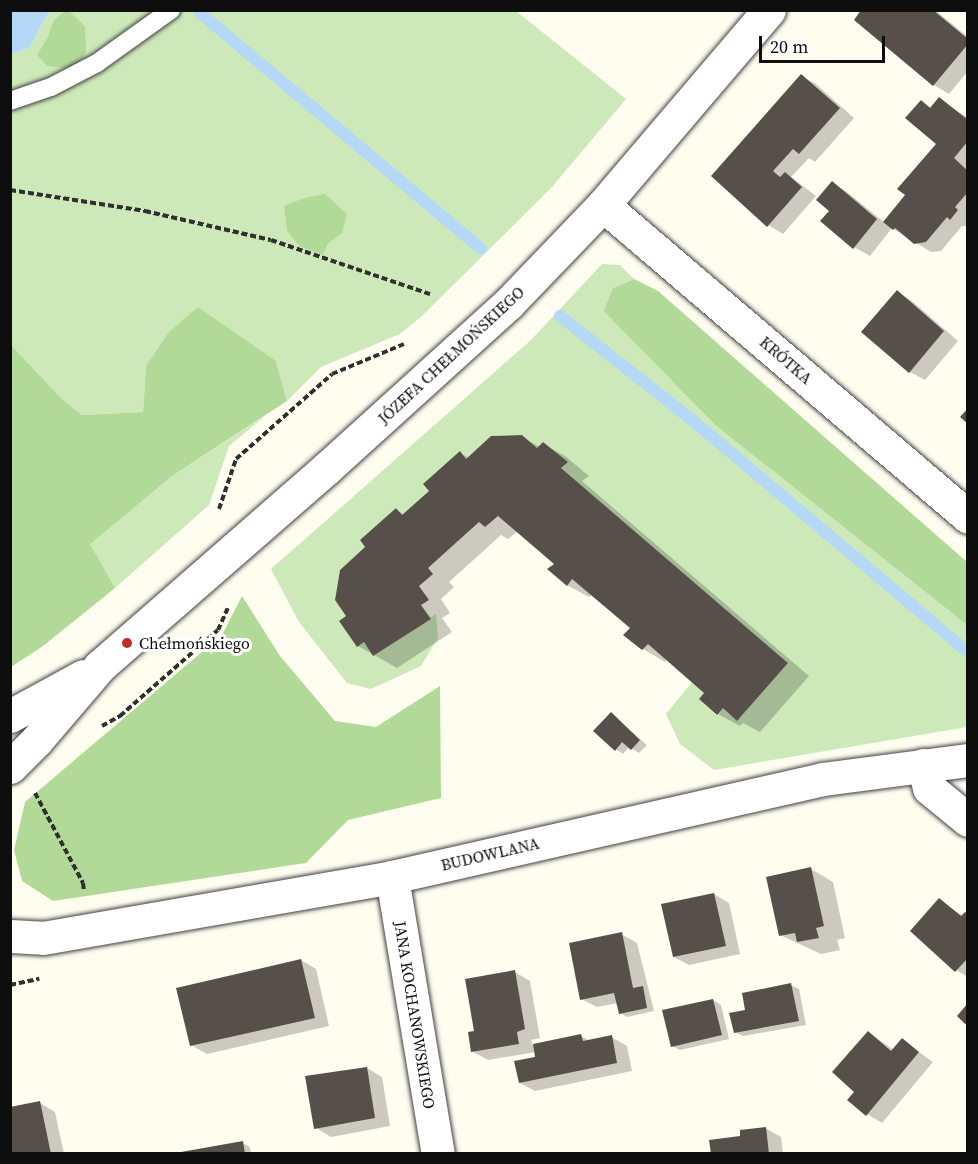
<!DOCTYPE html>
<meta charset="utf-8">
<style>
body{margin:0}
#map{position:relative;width:978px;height:1164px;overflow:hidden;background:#fffdef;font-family:"Source Serif 4",serif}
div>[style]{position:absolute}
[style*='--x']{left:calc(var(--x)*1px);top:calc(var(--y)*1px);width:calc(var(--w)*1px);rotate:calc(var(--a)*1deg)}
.green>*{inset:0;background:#cee9b9}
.forest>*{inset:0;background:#b1da98}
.water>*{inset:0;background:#b4d8f6}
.shadow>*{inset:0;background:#0003}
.stream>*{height:12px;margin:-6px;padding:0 6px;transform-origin:6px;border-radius:6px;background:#b4d8f6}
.building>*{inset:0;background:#57504a}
.path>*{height:4px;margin-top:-2px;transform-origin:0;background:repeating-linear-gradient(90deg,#303030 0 6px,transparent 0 9px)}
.roads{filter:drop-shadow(0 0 2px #414141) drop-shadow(0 0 2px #414141)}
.service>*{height:18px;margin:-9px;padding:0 9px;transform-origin:9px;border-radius:9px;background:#fff}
.minor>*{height:33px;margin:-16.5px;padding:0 16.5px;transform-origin:16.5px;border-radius:16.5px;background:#fff}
.tertiary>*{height:33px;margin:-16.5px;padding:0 16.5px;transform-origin:16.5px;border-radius:16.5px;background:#fff}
.dots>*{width:16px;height:16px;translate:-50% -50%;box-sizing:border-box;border:3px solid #fff;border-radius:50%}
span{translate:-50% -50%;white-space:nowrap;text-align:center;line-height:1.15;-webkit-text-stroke:6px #fff;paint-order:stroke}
.street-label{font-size:16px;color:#0e0e0e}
.poi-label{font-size:16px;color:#0e0e0e}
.left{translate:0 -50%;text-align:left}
.frame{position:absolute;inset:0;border:12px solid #0e0e0e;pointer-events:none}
.scale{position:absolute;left:759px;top:36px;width:126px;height:27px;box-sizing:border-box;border:3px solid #0e0e0e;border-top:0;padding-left:8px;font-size:18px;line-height:21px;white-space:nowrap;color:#0e0e0e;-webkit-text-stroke:4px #fff;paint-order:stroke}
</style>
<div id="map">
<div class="green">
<i style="clip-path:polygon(evenodd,52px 11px,66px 11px,53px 21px,48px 36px,37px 55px,85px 26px,69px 11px,516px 11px,626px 99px,552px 187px,421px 317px,400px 334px,321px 367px,287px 401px,276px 361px,146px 366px,143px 412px,82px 415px,62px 399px,11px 345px,11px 54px,30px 47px,47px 15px,52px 11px,325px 194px,342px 233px,328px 244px,323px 255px,325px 194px)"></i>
<i style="clip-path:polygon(602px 264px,620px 265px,634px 279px,613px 288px,623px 331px,715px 425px,967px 625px,967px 727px,714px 770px,680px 744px,666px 714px,692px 682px,704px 693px,699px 699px,716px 715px,723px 708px,737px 721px,788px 663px,561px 468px,567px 462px,543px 442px,537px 448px,522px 435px,491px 436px,466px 459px,460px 452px,429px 491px,402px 515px,396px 508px,360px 540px,365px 547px,340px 570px,335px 600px,346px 616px,339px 621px,357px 647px,364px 642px,373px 656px,436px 614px,438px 638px,421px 666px,371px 689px,347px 683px,299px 622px,271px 569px,531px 340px)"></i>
<i style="clip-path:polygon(265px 416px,229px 446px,209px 505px,115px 588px,89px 544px,172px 476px)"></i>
</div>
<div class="forest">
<i style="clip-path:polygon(66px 10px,69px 11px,85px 26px,86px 52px,80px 62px,68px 68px,47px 66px,37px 55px,48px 36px,53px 21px)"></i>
<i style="clip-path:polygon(325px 194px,347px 214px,342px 233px,328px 244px,323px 255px,299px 246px,287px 231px,284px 206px,304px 198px)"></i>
<i style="clip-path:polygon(634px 279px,658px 291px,967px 562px,967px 625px,715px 425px,623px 331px,604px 311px,613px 288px)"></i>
<i style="clip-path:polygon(198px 307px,276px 361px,287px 401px,172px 476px,90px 544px,115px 588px,43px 646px,11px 667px,11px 345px,62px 399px,82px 415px,143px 412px,146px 366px,169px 332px)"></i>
<i style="clip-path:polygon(242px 596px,280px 656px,335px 721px,376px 727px,440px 686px,441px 798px,348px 820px,306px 863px,53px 901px,22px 881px,14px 850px,25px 802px,222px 635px)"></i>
</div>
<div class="water">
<i style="clip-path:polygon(11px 10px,52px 11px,47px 15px,30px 47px,11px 54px)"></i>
</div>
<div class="shadow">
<i style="clip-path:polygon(863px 10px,935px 10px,968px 37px,968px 71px,949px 94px,934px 85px)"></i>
<i style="clip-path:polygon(801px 76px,816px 84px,854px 118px,815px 162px,809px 158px,791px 177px,816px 196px,783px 234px,768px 225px,713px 175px)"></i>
<i style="clip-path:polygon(939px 99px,968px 118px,968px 226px,962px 226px,941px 251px,931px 252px,892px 228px,870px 256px,854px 247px,831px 211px,832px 183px,847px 192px,885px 223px,941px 149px,921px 102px,932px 108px)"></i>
<i style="clip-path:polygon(897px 292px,912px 301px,958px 341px,925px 380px,910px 372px)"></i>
<i style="clip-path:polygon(522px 437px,540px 447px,543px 444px,565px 456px,589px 476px,582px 481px,809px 676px,760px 732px,743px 723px,740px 726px,718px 714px,707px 693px,667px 659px,665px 662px,643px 649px,632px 628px,592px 594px,589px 597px,567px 585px,556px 564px,518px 531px,508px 539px,501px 535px,449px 582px,454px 587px,441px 599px,450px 613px,442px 618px,452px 632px,397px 668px,358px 646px,341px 621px,348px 616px,368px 547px,396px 510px,405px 515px,431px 491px,460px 453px,469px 458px)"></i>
<i style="clip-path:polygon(611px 714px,647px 745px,639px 753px,629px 747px,623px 754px,616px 749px)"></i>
<i style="clip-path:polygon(811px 869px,833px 882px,845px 938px,837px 940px,840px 950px,821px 954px,780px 935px)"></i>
<i style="clip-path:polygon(714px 894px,729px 903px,740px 954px,689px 965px,674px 957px)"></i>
<i style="clip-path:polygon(939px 900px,963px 916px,968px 915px,968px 977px,956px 970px)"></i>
<i style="clip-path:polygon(621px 934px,637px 943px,654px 1011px,627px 1017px,620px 1013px,618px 1003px,597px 1007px,581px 999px)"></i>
<i style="clip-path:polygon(301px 960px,316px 969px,329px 1026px,207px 1054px,191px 1045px)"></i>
<i style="clip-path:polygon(515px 972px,530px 981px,540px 1038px,531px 1040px,533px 1046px,581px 1036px,590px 1041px,611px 1037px,627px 1046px,632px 1071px,535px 1091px,520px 1083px,537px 1059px,536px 1052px,488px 1060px,473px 1052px,476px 1032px)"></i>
<i style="clip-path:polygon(791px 985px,799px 989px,806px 1025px,743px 1036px,735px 1032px,747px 1011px)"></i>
<i style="clip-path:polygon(713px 1000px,721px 1005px,729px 1039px,680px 1050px,672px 1046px)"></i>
<i style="clip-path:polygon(869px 1033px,894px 1050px,902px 1040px,933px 1062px,882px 1123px,867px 1114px,856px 1091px)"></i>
<i style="clip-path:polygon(367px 1068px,382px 1077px,390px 1126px,331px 1137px,316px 1128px)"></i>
<i style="clip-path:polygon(40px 1103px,55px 1112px,64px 1154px,10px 1154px)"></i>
<i style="clip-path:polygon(765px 1128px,781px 1137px,783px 1154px,712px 1154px)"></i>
<i style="clip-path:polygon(242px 1143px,250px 1147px,251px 1154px,184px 1154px)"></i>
</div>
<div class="stream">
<i style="--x:199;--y:12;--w:368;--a:40"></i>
<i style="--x:560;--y:316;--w:167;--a:38.2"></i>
<i style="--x:691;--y:419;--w:362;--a:40.1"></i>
</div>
<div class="building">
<i style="clip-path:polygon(861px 10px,933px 10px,968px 39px,968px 44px,933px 86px,854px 20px)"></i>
<i style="clip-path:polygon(801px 74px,840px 108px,799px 154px,793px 149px,773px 171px,780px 177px,785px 172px,802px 187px,767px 227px,711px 176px)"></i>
<i style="clip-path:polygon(939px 97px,968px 120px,968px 141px,954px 158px,968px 171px,968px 192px,955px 207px,958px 210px,950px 220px,947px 217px,926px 242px,914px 244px,895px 228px,893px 230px,883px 222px,905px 195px,897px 189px,936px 144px,905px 118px,921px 100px,930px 108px)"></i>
<i style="clip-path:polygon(832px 181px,877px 219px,853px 249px,820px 221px,829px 211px,816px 200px)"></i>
<i style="clip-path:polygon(897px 290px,944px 331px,909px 373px,861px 332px)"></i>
<i style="clip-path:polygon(968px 408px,968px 424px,960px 417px)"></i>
<i style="clip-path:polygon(522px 435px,537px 448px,543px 442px,568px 462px,561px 468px,788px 663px,737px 721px,723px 708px,717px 715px,699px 699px,704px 693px,648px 644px,642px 650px,623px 635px,630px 628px,572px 579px,567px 586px,547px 569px,554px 564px,498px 516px,485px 527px,479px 522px,428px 568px,433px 574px,419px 586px,429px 600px,421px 605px,431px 619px,373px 656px,364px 642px,357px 647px,339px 621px,346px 616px,335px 600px,340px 570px,365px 547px,360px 540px,396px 508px,402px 515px,429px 491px,423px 484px,460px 451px,466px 459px,491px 436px)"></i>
<i style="clip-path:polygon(611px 712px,640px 740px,631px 750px,622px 742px,615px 751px,593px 731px)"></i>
<i style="clip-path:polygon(811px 867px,824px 926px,816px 928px,819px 938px,797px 942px,795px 933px,779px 936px,766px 877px)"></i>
<i style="clip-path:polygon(714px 893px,726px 946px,673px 957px,661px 904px)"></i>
<i style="clip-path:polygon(939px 898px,961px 916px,965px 912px,968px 914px,968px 958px,955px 972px,910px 931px)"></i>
<i style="clip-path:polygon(622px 932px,633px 988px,643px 986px,647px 1008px,619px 1014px,614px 993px,580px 1000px,569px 943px)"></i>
<i style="clip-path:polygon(301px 959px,315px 1018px,190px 1046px,176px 988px)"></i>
<i style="clip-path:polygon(515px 970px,525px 1029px,517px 1032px,519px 1044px,471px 1052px,468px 1032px,474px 1031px,465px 979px)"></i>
<i style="clip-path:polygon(791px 983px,799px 1021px,734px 1033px,729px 1013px,745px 1010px,742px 993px)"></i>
<i style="clip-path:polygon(713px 999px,722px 1035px,671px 1047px,662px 1010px)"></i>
<i style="clip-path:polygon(968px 1003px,968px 1023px,965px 1024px,957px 1016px)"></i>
<i style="clip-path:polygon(868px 1031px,891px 1051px,902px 1038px,919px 1052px,866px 1116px,847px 1100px,854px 1092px,832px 1072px)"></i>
<i style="clip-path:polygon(581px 1034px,583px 1041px,612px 1035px,617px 1063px,519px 1083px,514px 1061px,535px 1057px,533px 1044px)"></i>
<i style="clip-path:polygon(367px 1067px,375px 1118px,314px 1129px,305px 1076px)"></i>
<i style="clip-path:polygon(40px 1101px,51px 1154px,10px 1154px,10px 1107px)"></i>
<i style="clip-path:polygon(766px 1127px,769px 1154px,711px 1154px,709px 1140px,740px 1136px,740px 1130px)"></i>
<i style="clip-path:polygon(243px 1141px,245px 1154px,181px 1154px,181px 1152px)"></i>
</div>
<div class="path">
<i style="--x:10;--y:190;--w:137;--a:8.8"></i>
<i style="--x:145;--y:211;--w:129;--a:13"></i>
<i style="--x:271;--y:240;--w:168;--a:18.8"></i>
<i style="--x:219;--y:509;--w:53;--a:-71.2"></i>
<i style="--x:236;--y:459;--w:128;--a:-41.5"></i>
<i style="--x:332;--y:374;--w:78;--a:-22.6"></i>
<i style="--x:102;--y:726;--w:21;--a:-29"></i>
<i style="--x:120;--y:716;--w:130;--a:-41.3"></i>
<i style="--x:218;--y:630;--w:24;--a:-66"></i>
<i style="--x:35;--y:793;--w:102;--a:61.9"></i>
<i style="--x:83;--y:883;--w:8;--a:83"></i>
<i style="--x:10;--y:985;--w:30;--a:-12"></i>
</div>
<div class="roads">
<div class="service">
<i style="--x:10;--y:101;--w:43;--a:-18.9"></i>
<i style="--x:51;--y:87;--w:52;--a:-27.6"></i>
<i style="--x:97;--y:63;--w:91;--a:-35.6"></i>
</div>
<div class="minor">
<i style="--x:603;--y:205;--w:480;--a:40.5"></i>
<i style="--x:923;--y:765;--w:24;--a:75"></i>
<i style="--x:929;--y:788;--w:50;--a:39.4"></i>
<i style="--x:392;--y:877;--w:281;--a:80.6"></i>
<i style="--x:10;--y:936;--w:33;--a:3"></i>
<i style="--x:43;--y:938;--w:354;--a:-9.9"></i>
<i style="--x:392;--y:877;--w:442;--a:-12.8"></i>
<i style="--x:823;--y:779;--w:146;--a:-7.5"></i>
</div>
<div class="tertiary">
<i style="--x:10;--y:716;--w:83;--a:-28.7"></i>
<i style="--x:10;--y:767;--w:37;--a:-45"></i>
<i style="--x:36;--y:741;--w:99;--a:-49.5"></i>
<i style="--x:100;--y:666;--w:301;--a:-41.1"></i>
<i style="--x:327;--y:468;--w:244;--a:-42.2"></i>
<i style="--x:508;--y:304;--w:137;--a:-46.2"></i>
<i style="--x:603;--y:205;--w:256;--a:-49.6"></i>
</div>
</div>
<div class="dots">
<i style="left:127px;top:643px;background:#be2b26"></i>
</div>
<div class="street-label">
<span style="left:451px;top:355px;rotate:-43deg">JÓZEFA CHEŁMOŃSKIEGO</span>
<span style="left:786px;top:360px;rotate:41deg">KRÓTKA</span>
<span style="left:490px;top:854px;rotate:-13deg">BUDOWLANA</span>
<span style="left:415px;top:1015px;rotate:81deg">JANA KOCHANOWSKIEGO</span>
</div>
<div class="poi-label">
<span class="left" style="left:139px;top:643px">Chełmońskiego</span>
</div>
<div class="frame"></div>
<div class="scale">20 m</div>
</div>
